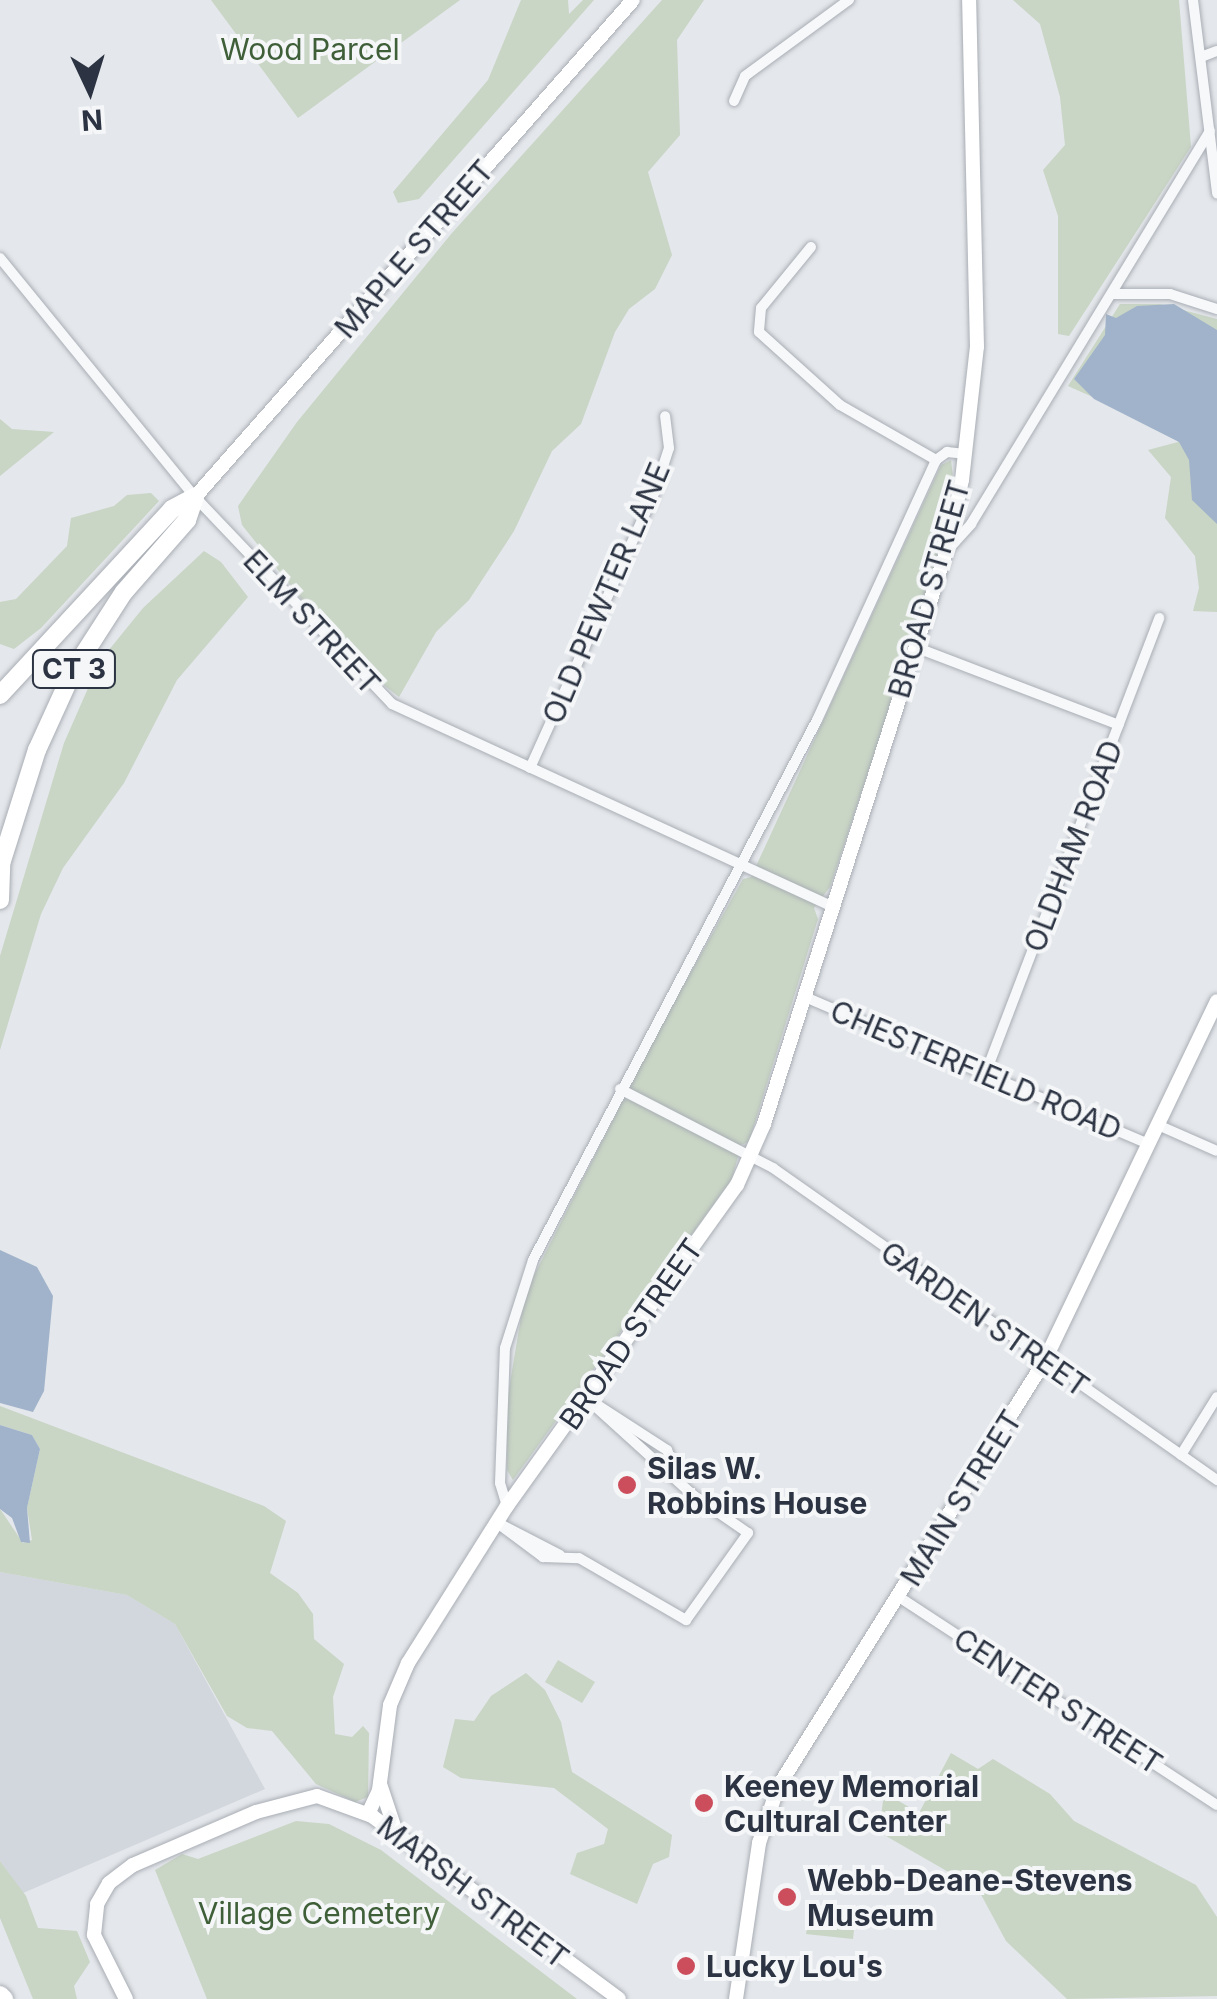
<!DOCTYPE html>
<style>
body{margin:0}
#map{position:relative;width:1217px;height:1999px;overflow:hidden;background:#e4e7eb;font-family:Inter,sans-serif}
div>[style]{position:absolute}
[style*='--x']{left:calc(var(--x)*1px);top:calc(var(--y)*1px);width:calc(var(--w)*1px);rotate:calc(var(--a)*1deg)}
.built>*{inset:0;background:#d2d6dd}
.green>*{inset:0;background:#c9d5c5}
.water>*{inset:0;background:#a0b3ca}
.roads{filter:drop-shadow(0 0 2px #a9aeb5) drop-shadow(0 0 2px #a9aeb5)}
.street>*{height:10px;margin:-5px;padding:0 5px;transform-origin:5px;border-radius:5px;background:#f7f8fa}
.secondary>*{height:14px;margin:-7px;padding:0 7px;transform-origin:7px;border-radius:7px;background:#fff}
.highway>*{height:18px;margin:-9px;padding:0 9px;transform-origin:9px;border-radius:9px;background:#fff}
.dots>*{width:28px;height:28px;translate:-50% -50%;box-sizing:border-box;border:5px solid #f4f6f8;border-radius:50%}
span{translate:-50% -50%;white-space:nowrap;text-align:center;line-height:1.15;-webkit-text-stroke:8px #f4f6f8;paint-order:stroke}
.shield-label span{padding:2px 8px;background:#f4f6f8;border:2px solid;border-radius:8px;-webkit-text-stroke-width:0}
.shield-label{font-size:28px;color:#2c3443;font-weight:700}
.park-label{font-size:30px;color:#3f5f39}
.street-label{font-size:30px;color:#2c3443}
.poi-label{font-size:30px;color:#2c3443;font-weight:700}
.left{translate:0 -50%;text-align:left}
.north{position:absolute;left:40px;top:40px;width:100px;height:100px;-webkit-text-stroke:8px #f4f6f8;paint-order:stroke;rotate:176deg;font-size:28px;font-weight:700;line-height:40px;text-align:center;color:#2c3443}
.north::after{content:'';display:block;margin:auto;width:35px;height:45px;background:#2c3443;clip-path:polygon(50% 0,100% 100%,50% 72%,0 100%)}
</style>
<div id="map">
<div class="built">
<i style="clip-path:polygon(0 1572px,127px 1595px,175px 1624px,265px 1789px,23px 1893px,0 1861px)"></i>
</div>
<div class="green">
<i style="clip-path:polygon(211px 0,460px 0,298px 118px)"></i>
<i style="clip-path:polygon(521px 0,568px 0,569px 14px,583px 0,594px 0,419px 199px,398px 203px,393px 192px,488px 80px)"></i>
<i style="clip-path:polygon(662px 0,704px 0,677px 40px,680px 135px,648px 172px,672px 255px,655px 289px,629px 309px,615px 332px,581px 424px,552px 451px,514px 531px,469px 600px,436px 632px,399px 697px,348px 657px,242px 525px,238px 506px,297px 422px,452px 233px)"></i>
<i style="clip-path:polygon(1013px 0,1179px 0,1191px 147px,1069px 336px,1058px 334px,1058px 216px,1043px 170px,1065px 145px,1060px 97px,1040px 24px)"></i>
<i style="clip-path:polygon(1120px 304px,1160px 304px,1217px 319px,1217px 612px,1193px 611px,1199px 588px,1195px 556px,1165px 518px,1171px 477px,1148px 450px,1178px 442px,1178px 435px,1068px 386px)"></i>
<i style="clip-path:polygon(0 419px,12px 429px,54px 432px,0 476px)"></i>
<i style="clip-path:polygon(951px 460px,954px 485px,931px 584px,830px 887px,814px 908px,818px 919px,749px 1142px,741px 1145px,732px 1179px,513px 1480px,507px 1470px,507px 1401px,525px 1293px,659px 1029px,743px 879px,751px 877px,941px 465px)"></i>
<i style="clip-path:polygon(127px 495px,151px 493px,159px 501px,41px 628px,14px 649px,0 644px,0 602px,16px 599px,67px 546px,71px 518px,114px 506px)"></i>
<i style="clip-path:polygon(204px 551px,221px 562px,248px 597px,177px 680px,124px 783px,63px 868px,41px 914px,0 1050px,0 956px,64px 743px,100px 661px,143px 608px)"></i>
<i style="clip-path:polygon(0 1406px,264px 1506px,286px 1521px,270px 1573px,298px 1593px,313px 1614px,314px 1639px,344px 1664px,333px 1697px,335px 1734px,352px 1737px,363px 1726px,369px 1733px,368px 1797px,355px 1802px,316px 1784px,272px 1731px,247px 1728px,227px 1716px,175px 1624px,127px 1595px,0 1572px,0 1509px,23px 1543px,32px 1540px,27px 1508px,40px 1449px,32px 1435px,0 1425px)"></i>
<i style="clip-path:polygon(558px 1660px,595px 1682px,582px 1703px,545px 1682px)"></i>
<i style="clip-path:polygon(526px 1673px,545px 1690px,561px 1722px,572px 1772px,672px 1835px,669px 1857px,653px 1864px,637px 1904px,570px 1874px,577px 1853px,604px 1844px,608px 1829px,554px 1788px,461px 1778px,443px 1767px,455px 1719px,474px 1721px,491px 1696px)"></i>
<i style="clip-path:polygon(951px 1753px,978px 1769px,993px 1759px,1050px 1794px,1074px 1821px,1196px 1885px,1217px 1917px,1217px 1996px,1067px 1999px,1006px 1941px,978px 1889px,879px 1832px,883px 1801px,892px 1797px,919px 1813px)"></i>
<i style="clip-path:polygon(296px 1821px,329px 1824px,381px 1850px,577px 1999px,207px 1999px,155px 1870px,182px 1854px,198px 1859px)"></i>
<i style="clip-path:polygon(0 1861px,26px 1896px,38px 1928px,77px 1931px,90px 1962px,74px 1986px,77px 1999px,33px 1999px,0 1918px)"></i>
<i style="clip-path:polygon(825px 1908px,856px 1911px,853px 1939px,806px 1934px,810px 1914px,823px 1915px)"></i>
</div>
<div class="water">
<i style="clip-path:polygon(1174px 304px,1217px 330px,1217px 524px,1192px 500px,1189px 460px,1179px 442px,1094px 399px,1074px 379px,1105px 335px,1106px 314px,1116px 318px,1137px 306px)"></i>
<i style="clip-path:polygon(0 1250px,37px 1267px,53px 1296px,44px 1391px,33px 1412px,0 1403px)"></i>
<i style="clip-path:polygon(0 1425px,32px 1435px,40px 1449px,27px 1508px,30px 1543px,21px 1542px,12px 1518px,0 1509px)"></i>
</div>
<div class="roads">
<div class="street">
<i style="--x:1193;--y:0;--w:195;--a:82.9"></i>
<i style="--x:1201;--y:57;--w:17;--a:-21"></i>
<i style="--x:734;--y:101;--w:27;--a:-66"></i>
<i style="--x:745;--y:76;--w:129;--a:-36.2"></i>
<i style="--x:811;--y:247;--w:79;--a:129.3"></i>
<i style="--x:761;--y:308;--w:24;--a:95"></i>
<i style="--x:759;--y:332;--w:109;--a:42"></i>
<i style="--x:840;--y:405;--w:111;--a:29.8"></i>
<i style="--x:0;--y:258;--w:308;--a:50.8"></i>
<i style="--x:195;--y:497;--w:286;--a:46.4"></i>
<i style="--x:392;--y:704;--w:484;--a:24.7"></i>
<i style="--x:1112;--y:294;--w:58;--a:0"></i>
<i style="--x:1170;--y:294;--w:49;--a:17.7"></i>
<i style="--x:946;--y:552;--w:38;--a:-48"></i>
<i style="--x:971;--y:524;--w:460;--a:-58.7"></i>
<i style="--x:915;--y:647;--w:218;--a:20.9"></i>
<i style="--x:530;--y:768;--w:304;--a:-65.7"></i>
<i style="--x:655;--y:491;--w:45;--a:-72"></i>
<i style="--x:669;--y:448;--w:32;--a:-97"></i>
<i style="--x:803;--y:996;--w:375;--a:23.2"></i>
<i style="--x:986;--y:1072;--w:486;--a:-69.1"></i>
<i style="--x:620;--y:1089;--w:172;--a:27.3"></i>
<i style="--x:773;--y:1168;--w:543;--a:35.1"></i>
<i style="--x:1158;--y:1125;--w:64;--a:23.8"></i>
<i style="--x:585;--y:1397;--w:98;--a:32.9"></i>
<i style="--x:667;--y:1450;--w:29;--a:68"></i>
<i style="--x:1181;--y:1455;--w:68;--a:-58.2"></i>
<i style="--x:507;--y:1506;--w:24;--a:-107"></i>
<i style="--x:500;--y:1483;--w:135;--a:-87.9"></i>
<i style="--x:505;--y:1348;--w:92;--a:-72.3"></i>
<i style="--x:533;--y:1260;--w:610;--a:-62.26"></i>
<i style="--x:817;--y:720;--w:286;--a:-65.4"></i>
<i style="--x:936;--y:460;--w:14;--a:-36"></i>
<i style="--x:947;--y:452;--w:18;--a:6"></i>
<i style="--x:496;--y:1522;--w:59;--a:36.7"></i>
<i style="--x:543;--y:1557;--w:36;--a:2"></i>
<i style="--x:579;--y:1558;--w:124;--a:30.1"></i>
<i style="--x:686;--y:1620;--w:107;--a:-54.5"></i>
<i style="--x:748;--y:1533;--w:67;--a:-145.4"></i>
<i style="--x:693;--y:1495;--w:146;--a:-137.8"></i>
<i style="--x:496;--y:1522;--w:72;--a:27.3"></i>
<i style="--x:899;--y:1597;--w:380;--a:33.2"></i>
</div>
<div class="secondary">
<i style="--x:195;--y:497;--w:662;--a:-48.61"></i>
<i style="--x:380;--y:1784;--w:54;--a:71.6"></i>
<i style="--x:368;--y:1814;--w:26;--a:-65"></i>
<i style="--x:379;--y:1790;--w:86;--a:-82.6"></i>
<i style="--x:390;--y:1705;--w:46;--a:-66.8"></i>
<i style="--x:408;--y:1663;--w:186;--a:-57.8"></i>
<i style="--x:507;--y:1506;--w:395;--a:-54.4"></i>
<i style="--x:737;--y:1185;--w:67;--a:-66.1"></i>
<i style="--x:764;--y:1124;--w:600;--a:-72.35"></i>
<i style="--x:946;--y:552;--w:74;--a:-77.5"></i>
<i style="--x:962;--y:480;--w:134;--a:-83.6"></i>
<i style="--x:977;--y:347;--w:347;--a:-91.3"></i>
<i style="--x:126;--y:1999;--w:72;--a:-116.6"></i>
<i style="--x:94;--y:1935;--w:31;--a:-84"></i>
<i style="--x:97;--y:1904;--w:24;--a:-60"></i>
<i style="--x:109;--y:1883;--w:30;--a:-37"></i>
<i style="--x:133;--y:1865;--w:134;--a:-23.3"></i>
<i style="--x:256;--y:1812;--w:63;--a:-14.7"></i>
<i style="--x:317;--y:1796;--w:59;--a:20"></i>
<i style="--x:372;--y:1816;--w:307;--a:36.5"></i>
<i style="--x:736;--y:1999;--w:158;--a:-81.6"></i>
<i style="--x:759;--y:1843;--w:59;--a:-71.3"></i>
<i style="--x:778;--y:1787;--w:501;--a:-57.96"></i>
<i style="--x:1044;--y:1362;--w:400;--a:-64.4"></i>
</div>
<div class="highway">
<i style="--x:0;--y:695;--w:253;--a:-47.2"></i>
<i style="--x:172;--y:509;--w:26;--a:-28"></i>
<i style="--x:0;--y:867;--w:123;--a:-72.5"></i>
<i style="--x:37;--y:750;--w:87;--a:-65.5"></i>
<i style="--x:73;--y:671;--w:94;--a:-57.2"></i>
<i style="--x:124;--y:592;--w:96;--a:-48.8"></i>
<i style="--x:187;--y:520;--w:24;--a:-71"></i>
<i style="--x:0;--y:900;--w:37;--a:-88"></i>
<i style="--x:0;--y:1995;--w:6;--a:45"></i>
</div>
</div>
<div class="dots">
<i style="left:627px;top:1485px;background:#cc4e5d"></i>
<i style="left:704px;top:1803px;background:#cc4e5d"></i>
<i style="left:787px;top:1897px;background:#cc4e5d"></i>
<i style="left:686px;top:1966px;background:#cc4e5d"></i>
</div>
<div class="shield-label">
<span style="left:74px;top:669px">CT 3</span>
</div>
<div class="park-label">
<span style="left:310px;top:49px">Wood Parcel</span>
<span style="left:319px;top:1913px">Village Cemetery</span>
</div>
<div class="street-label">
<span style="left:414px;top:249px;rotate:-49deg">MAPLE STREET</span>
<span style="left:929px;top:589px;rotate:-74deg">BROAD STREET</span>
<span style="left:606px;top:593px;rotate:-67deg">OLD PEWTER LANE</span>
<span style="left:312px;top:622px;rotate:47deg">ELM STREET</span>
<span style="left:1073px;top:846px;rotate:-69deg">OLDHAM ROAD</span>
<span style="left:976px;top:1070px;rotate:23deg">CHESTERFIELD ROAD</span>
<span style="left:985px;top:1319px;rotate:35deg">GARDEN STREET</span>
<span style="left:631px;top:1334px;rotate:-55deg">BROAD STREET</span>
<span style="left:961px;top:1498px;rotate:-58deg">MAIN STREET</span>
<span style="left:1058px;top:1701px;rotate:33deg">CENTER STREET</span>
<span style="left:473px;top:1892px;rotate:37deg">MARSH STREET</span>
</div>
<div class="poi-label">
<span class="left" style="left:647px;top:1485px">Silas W.<br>Robbins House</span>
<span class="left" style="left:724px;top:1803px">Keeney Memorial<br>Cultural Center</span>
<span class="left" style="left:807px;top:1897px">Webb-Deane-Stevens<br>Museum</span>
<span class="left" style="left:706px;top:1966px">Lucky Lou's</span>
</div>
<div class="north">N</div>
</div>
